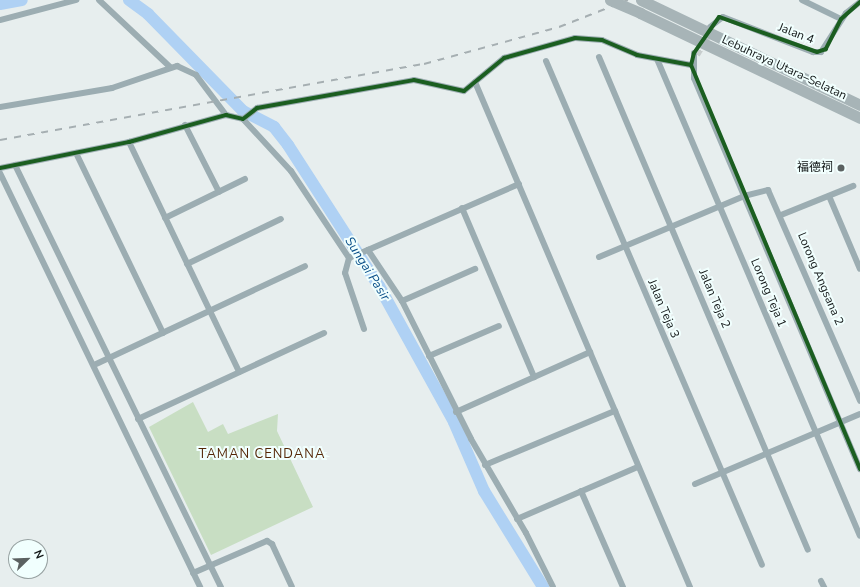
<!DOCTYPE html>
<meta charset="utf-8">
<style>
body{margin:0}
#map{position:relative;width:860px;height:587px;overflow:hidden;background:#e7eeee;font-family:"Nunito Sans","Noto Sans SC",sans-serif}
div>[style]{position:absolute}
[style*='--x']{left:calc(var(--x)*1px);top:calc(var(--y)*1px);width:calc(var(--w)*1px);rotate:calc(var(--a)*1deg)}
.green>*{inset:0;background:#c8dec3}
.river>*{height:12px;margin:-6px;padding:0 6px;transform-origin:6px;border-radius:6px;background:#afd1f4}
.street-tunnel>*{height:6px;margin-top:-3px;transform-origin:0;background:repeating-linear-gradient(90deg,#c7cdcd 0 6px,transparent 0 9px)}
.street>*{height:6px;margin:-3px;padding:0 3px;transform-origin:3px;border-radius:3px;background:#9cadb2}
.highway>*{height:11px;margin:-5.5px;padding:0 5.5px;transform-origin:5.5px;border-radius:5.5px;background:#a7b4b7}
.rail>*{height:2px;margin-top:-1px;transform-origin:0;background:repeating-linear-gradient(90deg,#a6afb2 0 7px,transparent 0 14px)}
.highway-bridge>*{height:11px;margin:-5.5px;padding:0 5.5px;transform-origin:5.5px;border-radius:5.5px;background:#a7b4b7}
.cycleway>*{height:4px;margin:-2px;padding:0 2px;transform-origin:2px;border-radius:2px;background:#1b5e20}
.dots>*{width:11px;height:11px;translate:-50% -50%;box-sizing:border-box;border:2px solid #f1fffe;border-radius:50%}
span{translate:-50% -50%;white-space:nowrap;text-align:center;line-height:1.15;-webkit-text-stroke:4px #f1fffe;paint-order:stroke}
.street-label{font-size:12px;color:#101515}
.poi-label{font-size:12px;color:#101515}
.right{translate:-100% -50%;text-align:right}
.water-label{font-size:13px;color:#074d88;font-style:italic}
.neighbourhood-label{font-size:13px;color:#542606;letter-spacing:1px}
.north{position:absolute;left:8px;top:539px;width:40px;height:40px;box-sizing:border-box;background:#f1fffe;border:1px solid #97a1a1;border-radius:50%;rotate:67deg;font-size:11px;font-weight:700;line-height:16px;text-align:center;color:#101515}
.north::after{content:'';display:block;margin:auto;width:14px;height:18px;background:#5b6161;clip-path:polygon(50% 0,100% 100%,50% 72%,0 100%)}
</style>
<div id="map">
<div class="green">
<i style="clip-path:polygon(193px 402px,208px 432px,223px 424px,228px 434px,278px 414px,277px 431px,313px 507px,211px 555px,149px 427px)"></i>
</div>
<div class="river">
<i style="--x:129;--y:0;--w:24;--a:36"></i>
<i style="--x:148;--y:14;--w:136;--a:45.6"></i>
<i style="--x:243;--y:111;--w:35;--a:27"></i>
<i style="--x:274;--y:127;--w:23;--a:52"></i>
<i style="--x:288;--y:145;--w:168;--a:57.2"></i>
<i style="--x:379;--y:286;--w:155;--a:61.1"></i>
<i style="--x:454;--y:422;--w:75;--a:66.5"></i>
<i style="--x:484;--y:491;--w:113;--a:58.4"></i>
<i style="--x:0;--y:4;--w:22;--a:-10"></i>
</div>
<div class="street-tunnel">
<i style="--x:697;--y:55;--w:27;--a:-59"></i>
</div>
<div class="street">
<i style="--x:99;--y:0;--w:98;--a:43.3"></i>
<i style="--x:802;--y:0;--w:43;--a:26"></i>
<i style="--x:0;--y:20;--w:79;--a:-14.7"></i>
<i style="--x:710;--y:27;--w:16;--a:-38"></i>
<i style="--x:723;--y:17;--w:97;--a:21.3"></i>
<i style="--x:813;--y:52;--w:8;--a:0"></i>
<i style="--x:821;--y:52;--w:46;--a:-57.3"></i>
<i style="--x:846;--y:13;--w:18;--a:-38"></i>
<i style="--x:694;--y:53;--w:25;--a:90"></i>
<i style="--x:694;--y:78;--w:425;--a:67"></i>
<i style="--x:599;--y:57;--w:535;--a:67.03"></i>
<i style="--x:657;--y:59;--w:518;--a:66.95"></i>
<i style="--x:546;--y:61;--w:548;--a:66.8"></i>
<i style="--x:475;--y:82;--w:549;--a:66.94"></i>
<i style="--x:0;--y:107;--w:114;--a:-9.6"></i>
<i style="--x:112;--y:88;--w:69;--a:-18.7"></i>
<i style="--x:177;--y:66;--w:21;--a:25"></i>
<i style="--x:196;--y:75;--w:50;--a:53.1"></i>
<i style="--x:243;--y:119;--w:71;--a:47.3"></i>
<i style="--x:291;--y:171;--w:105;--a:56.3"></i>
<i style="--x:185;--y:125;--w:75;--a:63.1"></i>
<i style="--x:129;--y:142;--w:255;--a:64.4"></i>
<i style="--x:76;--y:153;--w:200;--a:64.2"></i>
<i style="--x:15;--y:165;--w:470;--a:64"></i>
<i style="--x:0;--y:168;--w:132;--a:-11.4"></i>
<i style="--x:129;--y:142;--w:101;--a:-15.6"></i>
<i style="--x:226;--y:115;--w:17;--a:13"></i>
<i style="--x:243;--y:119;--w:18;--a:-38"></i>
<i style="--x:257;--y:108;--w:159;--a:-10.1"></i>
<i style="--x:414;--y:80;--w:51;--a:12.4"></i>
<i style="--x:464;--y:91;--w:52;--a:-39.5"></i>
<i style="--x:504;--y:58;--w:74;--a:-15.7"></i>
<i style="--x:575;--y:38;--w:27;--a:4"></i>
<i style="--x:602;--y:40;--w:38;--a:23"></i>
<i style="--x:637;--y:55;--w:55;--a:10.5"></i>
<i style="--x:0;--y:173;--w:460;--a:64.2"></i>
<i style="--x:519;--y:184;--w:165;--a:156.4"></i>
<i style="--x:368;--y:250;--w:61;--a:56.3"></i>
<i style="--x:402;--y:301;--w:154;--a:63.4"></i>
<i style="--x:471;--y:439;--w:109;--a:59.7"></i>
<i style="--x:526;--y:533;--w:60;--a:63.4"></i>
<i style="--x:829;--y:196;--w:79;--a:67"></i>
<i style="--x:462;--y:208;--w:184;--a:66.9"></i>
<i style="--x:781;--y:215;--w:78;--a:-21.9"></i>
<i style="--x:165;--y:218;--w:89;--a:-26"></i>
<i style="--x:599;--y:257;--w:157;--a:-22.8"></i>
<i style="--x:744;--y:196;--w:25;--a:-14"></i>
<i style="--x:768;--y:190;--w:230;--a:66.4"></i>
<i style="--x:187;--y:264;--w:104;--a:-25.6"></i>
<i style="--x:402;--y:301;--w:80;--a:-23.7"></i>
<i style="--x:364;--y:329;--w:59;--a:-108.7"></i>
<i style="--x:345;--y:273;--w:16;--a:-75"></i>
<i style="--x:349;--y:258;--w:21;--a:-23"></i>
<i style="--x:429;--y:356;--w:76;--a:-23.2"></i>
<i style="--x:94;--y:365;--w:233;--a:-25.1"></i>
<i style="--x:456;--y:412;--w:147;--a:-24.1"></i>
<i style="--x:138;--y:419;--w:205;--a:-24.8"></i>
<i style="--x:485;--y:465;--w:141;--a:-22.6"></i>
<i style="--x:695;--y:484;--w:179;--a:-23"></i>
<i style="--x:581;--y:491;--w:105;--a:66.4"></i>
<i style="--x:517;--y:519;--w:132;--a:-23.3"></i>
<i style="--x:193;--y:573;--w:81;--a:-23.4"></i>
<i style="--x:267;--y:541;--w:6;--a:31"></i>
<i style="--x:272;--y:544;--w:47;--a:65.1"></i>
<i style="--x:821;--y:581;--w:7;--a:63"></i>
</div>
<div class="highway">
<i style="--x:641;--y:0;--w:243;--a:25.6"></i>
<i style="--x:640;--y:13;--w:244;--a:25.5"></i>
</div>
<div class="rail">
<i style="--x:0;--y:140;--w:431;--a:-10.2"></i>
<i style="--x:424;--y:64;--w:140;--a:-15.3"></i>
<i style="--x:559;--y:27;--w:74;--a:-21.4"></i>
</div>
<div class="highway-bridge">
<i style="--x:610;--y:0;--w:33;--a:23"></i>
</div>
<div class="cycleway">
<i style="--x:860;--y:2;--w:25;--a:138"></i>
<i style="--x:841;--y:19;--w:34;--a:117"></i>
<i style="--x:826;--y:49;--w:9;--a:162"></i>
<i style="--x:817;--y:52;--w:104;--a:-160.3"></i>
<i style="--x:719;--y:17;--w:44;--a:124.8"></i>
<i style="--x:694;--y:53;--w:12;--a:104"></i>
<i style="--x:691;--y:65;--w:438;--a:67.3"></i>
<i style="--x:0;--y:168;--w:132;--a:-11.4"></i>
<i style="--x:129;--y:142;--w:101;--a:-15.6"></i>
<i style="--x:226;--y:115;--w:17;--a:13"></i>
<i style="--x:243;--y:119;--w:18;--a:-38"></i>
<i style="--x:257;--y:108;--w:159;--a:-10.1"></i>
<i style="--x:414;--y:80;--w:51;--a:12.4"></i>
<i style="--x:464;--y:91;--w:52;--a:-39.5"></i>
<i style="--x:504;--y:58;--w:74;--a:-15.7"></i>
<i style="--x:575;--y:38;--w:27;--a:4"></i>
<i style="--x:602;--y:40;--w:38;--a:23"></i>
<i style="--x:637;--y:55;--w:55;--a:10.5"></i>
</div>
<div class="dots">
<i style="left:841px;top:168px;background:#5b6161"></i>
</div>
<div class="street-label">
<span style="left:796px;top:34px;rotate:21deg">Jalan 4</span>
<span style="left:784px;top:68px;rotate:25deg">Lebuhraya Utara–Selatan</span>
<span style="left:820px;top:279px;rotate:67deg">Lorong Angsana 2</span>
<span style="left:768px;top:293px;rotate:67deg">Lorong Teja 1</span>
<span style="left:714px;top:299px;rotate:67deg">Jalan Teja 2</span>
<span style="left:663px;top:309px;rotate:67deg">Jalan Teja 3</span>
</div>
<div class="poi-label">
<span class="right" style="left:833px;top:168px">福德祠</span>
</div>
<div class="water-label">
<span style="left:367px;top:269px;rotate:58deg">Sungai Pasir</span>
</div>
<div class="neighbourhood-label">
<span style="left:262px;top:454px">TAMAN CENDANA</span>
</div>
<div class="north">N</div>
</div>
